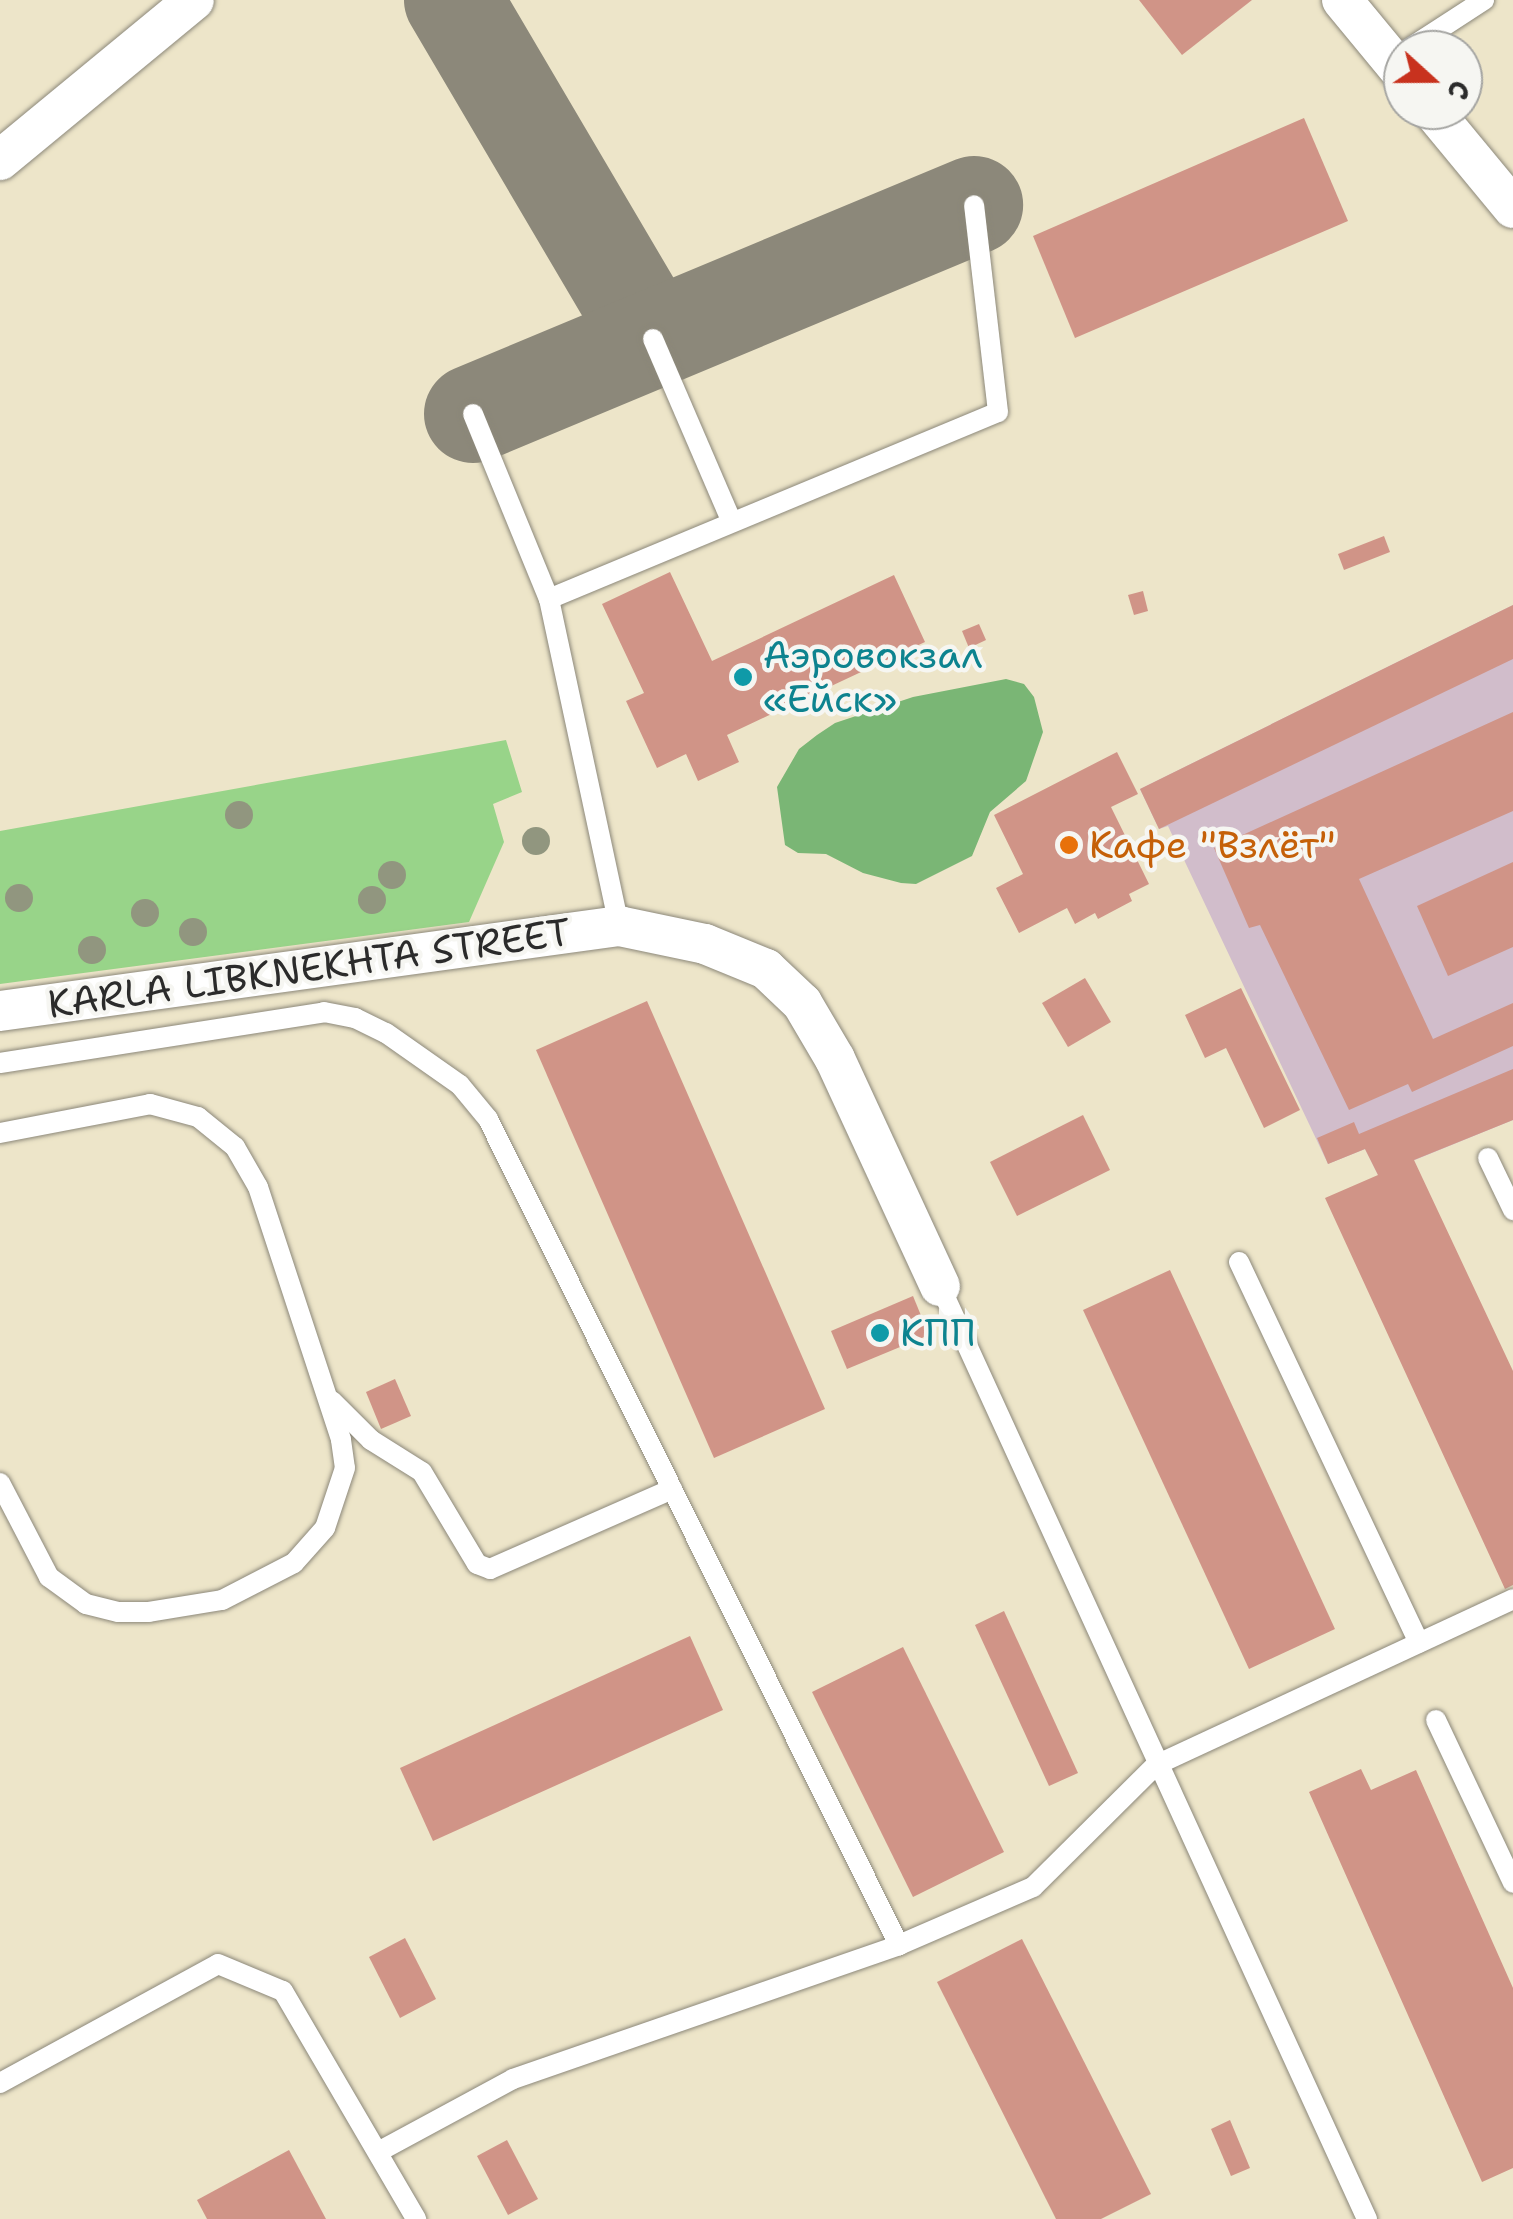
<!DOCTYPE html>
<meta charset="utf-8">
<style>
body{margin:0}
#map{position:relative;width:1513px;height:2219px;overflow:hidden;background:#ede5c9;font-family:"Shantell Sans",sans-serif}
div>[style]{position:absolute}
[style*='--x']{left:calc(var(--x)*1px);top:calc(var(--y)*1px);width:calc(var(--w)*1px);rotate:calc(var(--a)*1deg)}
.industrial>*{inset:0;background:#d1bdcb}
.green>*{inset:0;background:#98d489}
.forest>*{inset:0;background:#7ab675}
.taxiway>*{height:98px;margin:-49px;padding:0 49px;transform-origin:49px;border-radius:49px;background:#8c887a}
.building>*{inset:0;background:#d09487}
.roads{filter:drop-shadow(0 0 2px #8c887a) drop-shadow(0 0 2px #8c887a)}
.lane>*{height:20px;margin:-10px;padding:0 10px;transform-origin:10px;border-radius:10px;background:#fff}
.street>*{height:40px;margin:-20px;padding:0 20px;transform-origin:20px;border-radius:20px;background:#fff}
.trees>*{width:28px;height:28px;margin:-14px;border-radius:50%;background:#91967f}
.dots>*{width:28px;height:28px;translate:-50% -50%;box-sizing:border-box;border:5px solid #f6f6f2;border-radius:50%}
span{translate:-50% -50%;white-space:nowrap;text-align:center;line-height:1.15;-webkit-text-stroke:9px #f6f6f2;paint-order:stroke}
.culture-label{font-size:38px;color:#0d838f}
.left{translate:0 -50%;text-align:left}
.food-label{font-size:38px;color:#c56008}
.street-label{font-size:38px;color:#2b2b2b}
.north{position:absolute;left:1383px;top:30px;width:100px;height:100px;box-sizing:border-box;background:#f6f6f2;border:2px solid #a5a5a2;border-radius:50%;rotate:111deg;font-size:28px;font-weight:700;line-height:40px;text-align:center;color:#2b2b2b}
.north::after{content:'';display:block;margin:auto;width:35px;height:45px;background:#c8321e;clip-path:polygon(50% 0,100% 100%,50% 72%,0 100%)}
</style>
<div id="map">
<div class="industrial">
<i style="clip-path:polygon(1513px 605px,1513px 1120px,1378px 1175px,1365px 1149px,1328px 1164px,1168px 826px,1159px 829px,1140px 789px)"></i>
</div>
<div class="green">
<i style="clip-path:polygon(506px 740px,522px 792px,493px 804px,504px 842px,469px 922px,0 984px,0 831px)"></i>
</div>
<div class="forest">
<i style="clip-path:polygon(1006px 679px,1024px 684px,1034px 697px,1043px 732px,1026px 781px,990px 812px,972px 856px,916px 884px,901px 883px,863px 873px,826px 854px,798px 853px,785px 845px,777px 787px,799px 749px,817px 735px,835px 723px,913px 697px)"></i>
</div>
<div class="taxiway">
<i style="--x:453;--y:0;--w:394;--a:59.5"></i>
<i style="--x:473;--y:414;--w:543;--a:-22.64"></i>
</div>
<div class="building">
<i style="clip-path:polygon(1139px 0,1252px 0,1182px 55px)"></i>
<i style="clip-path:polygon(1304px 118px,1348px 221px,1075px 338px,1033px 236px)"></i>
<i style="clip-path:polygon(1384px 536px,1390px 552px,1344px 570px,1338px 554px)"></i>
<i style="clip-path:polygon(670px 572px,712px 661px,894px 575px,925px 642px,727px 735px,739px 762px,698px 781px,686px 754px,657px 768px,626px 701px,644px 693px,602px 604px)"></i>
<i style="clip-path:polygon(1143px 591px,1148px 611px,1134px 615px,1128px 595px)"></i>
<i style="clip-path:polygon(1513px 605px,1513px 659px,1159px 829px,1140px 789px)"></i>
<i style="clip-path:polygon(979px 624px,986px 640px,969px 648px,962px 631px)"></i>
<i style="clip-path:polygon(1513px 712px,1513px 811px,1359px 879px,1433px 1039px,1513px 1003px,1513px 1046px,1412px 1092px,1408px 1084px,1349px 1110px,1260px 925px,1249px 928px,1214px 848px)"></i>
<i style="clip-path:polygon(1117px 752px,1138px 794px,1111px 807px,1149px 884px,1129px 894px,1132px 901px,1098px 919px,1095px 913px,1075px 924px,1067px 908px,1019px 933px,996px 888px,1023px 874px,994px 815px)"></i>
<i style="clip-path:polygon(1513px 862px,1513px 947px,1448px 976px,1417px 906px)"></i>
<i style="clip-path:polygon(1085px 978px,1111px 1022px,1068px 1047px,1042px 1003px)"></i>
<i style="clip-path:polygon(1241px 988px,1300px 1110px,1264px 1128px,1226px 1048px,1205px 1058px,1185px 1015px)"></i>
<i style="clip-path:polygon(647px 1001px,825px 1409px,714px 1458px,536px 1050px)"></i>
<i style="clip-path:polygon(1513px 1069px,1513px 1120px,1414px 1160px,1513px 1371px,1513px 1585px,1505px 1589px,1325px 1198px,1378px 1175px,1365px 1149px,1328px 1164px,1317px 1138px,1354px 1122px,1359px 1134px)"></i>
<i style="clip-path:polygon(1083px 1115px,1110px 1170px,1017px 1216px,990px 1162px)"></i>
<i style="clip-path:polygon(1170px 1270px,1335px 1629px,1249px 1669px,1083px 1310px)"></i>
<i style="clip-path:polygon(913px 1296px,929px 1335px,847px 1369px,831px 1331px)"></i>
<i style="clip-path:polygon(395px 1379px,411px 1416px,381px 1429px,366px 1392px)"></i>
<i style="clip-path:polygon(1004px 1611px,1078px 1773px,1049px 1786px,975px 1625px)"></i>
<i style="clip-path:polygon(690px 1636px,723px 1710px,433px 1841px,400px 1768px)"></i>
<i style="clip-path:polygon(903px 1647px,1004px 1852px,913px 1897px,812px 1692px)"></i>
<i style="clip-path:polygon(1361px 1769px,1371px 1790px,1416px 1770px,1513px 1988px,1513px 2168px,1482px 2182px,1309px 1792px)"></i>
<i style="clip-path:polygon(405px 1938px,436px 1999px,400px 2018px,369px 1957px)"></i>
<i style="clip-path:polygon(1022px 1939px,1151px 2194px,1101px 2219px,1056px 2219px,937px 1982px)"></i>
<i style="clip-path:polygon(1230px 2120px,1250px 2168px,1231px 2176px,1211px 2129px)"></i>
<i style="clip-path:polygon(507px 2140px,538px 2199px,508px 2215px,477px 2156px)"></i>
<i style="clip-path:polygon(289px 2150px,326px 2219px,207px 2219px,197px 2200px)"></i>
</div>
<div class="roads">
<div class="lane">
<i style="--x:1407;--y:50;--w:92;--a:-33"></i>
<i style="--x:653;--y:339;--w:199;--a:66.7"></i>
<i style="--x:473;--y:414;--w:200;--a:67.7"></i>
<i style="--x:549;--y:599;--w:334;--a:77.9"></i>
<i style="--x:549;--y:599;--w:486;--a:-22.6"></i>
<i style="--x:998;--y:412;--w:208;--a:-96.6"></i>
<i style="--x:0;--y:1063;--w:328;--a:-8.9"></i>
<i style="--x:324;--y:1012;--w:32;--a:11"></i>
<i style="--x:355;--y:1018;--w:34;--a:26"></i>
<i style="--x:386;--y:1033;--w:90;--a:35.1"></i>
<i style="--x:460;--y:1085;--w:44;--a:50.5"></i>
<i style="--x:488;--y:1119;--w:923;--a:63.55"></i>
<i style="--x:0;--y:1133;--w:153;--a:-10.9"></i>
<i style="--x:150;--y:1104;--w:50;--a:15.2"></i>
<i style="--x:198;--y:1117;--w:48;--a:39"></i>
<i style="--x:235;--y:1147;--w:46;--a:60.1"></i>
<i style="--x:258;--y:1187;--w:266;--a:71.8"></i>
<i style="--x:341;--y:1440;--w:28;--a:82"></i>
<i style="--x:345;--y:1468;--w:63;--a:108.4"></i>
<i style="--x:325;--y:1528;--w:47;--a:131.5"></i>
<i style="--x:294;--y:1563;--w:81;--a:152.8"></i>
<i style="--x:222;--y:1600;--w:74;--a:170.7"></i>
<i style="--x:149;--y:1612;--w:31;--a:180"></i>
<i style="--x:118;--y:1612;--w:33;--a:-166"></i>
<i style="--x:86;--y:1604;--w:46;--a:-143.9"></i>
<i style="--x:49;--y:1577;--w:106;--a:-117.5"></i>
<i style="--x:1488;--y:1158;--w:58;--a:64.3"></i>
<i style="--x:1239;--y:1262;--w:421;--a:64.7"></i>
<i style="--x:940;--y:1286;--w:1026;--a:65.41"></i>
<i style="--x:332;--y:1401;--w:55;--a:45"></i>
<i style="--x:371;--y:1440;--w:60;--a:32.1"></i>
<i style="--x:422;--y:1472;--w:107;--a:59.1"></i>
<i style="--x:477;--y:1564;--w:14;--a:21"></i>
<i style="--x:490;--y:1569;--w:199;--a:-23.7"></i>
<i style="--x:1436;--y:1720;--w:180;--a:64.7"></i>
<i style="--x:0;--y:2083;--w:248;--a:-28.6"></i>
<i style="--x:218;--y:1964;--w:70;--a:22.6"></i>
<i style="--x:283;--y:1991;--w:264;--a:59.7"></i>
<i style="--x:378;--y:2152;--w:153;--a:-28.4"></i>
<i style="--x:513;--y:2079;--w:409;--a:-19.1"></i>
<i style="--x:899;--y:1945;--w:146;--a:-23.4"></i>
<i style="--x:1033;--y:1887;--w:173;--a:-44.8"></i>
<i style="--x:1156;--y:1765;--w:394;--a:-24.9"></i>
</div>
<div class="street">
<i style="--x:1342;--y:0;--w:96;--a:50.5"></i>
<i style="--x:1432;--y:110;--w:127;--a:50.4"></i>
<i style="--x:0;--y:160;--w:251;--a:-39.5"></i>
<i style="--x:0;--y:1011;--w:625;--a:-7.82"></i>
<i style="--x:619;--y:926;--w:88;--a:11.8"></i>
<i style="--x:705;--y:944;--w:66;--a:22.3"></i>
<i style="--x:766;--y:969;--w:50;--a:43.4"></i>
<i style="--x:802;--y:1003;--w:65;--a:59.5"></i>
<i style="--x:835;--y:1059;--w:250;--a:65.2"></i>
</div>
</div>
<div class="trees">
<i style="left:239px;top:815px"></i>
<i style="left:536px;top:841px"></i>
<i style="left:392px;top:875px"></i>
<i style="left:19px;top:898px"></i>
<i style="left:372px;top:900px"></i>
<i style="left:145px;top:913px"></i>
<i style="left:193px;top:932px"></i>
<i style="left:92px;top:950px"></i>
</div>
<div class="dots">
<i style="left:743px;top:677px;background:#0f9aa8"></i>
<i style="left:1069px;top:845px;background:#e8710a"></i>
<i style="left:880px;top:1333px;background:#0f9aa8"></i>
</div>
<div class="culture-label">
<span class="left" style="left:763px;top:677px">Аэровокзал<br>«Ейск»</span>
<span class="left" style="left:900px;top:1333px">КПП</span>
</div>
<div class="food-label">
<span class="left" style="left:1089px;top:845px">Кафе "Взлёт"</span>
</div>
<div class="street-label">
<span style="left:309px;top:968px;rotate:-8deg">KARLA LIBKNEKHTA STREET</span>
</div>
<div class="north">С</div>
</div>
